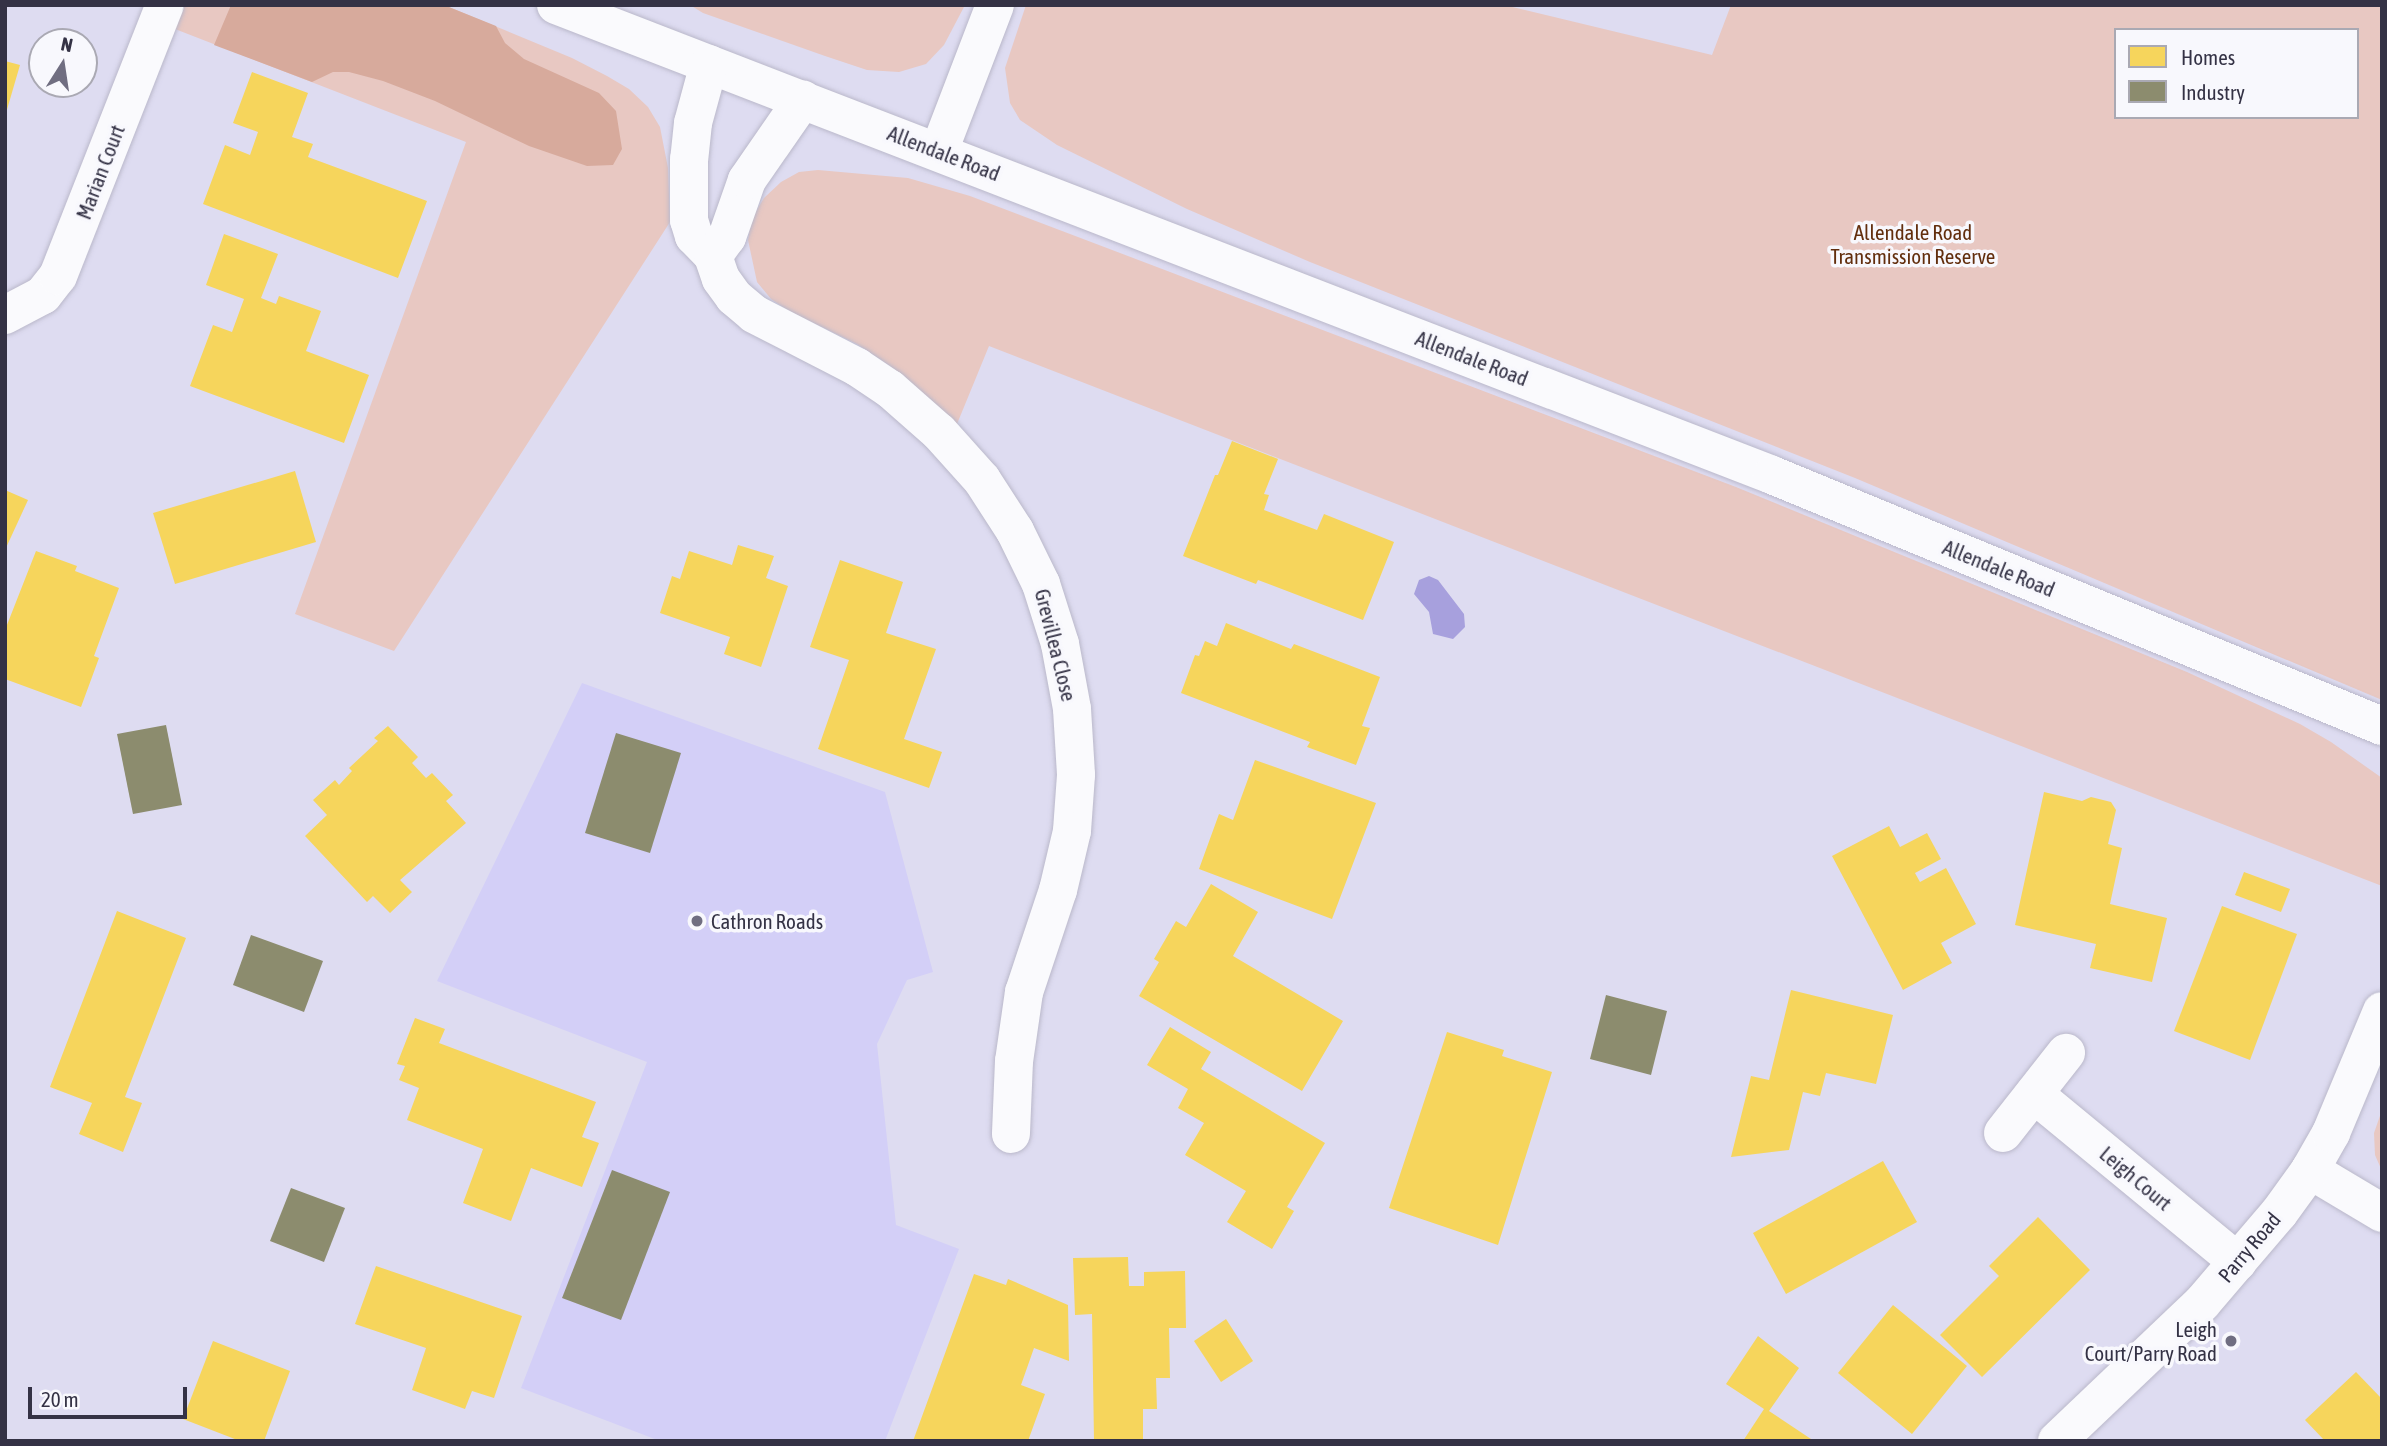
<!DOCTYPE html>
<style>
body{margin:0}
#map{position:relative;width:2387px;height:1446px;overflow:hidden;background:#dedcf1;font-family:"Asap Condensed",sans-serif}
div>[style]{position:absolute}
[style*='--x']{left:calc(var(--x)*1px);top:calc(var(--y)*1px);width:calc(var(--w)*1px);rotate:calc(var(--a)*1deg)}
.built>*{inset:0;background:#d3cff7}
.green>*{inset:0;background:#e8c8c2}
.forest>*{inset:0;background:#d7aa9c}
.water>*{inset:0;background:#a7a0dd}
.homes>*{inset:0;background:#f6d55c}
.industry>*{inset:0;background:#8c8c6e}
.roads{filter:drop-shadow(0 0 2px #bab8ca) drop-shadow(0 0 2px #bab8ca)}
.minor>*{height:38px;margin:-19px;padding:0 19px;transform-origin:19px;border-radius:19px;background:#fafafd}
.dots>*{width:19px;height:19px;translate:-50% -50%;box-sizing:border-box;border:4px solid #f8f8fd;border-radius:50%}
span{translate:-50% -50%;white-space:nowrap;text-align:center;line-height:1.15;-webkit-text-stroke:7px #f8f8fd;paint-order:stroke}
.street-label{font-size:21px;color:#343245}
.park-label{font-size:21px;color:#622e0d}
.poi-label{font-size:21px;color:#343245}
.left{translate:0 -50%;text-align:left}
.right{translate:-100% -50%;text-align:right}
.frame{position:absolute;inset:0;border:7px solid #343245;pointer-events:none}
.legend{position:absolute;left:2114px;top:28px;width:245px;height:91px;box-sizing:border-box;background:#f8f8fd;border:2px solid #aaa9b3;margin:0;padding:9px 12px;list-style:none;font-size:21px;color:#343245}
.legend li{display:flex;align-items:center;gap:14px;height:35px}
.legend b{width:35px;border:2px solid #aaa9b3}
.north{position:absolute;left:28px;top:28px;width:70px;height:70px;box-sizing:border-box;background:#f8f8fd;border:2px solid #aaa9b3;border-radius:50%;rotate:12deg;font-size:19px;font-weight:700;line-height:28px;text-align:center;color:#343245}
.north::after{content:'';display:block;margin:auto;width:24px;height:32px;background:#706e81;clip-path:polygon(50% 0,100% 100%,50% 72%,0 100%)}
.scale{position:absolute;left:28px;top:1387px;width:159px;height:32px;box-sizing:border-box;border:4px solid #343245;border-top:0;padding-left:9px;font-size:21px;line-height:24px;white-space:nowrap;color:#343245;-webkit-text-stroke:5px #f8f8fd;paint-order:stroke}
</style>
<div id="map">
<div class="built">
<i style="clip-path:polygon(582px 683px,885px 792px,933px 972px,907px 980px,877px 1044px,896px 1225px,959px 1249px,885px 1441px,660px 1441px,521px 1388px,647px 1062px,437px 981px)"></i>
</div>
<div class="green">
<i style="clip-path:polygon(185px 5px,444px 5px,572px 58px,607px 76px,629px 89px,648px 107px,660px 127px,668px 168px,670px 222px,394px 651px,295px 614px,466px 142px,175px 29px)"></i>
<i style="clip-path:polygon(690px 5px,965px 5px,944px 45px,926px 64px,899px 72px,867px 70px,825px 56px,703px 13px)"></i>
<i style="clip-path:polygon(evenodd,1026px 5px,1504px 5px,1712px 55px,1731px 5px,2382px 5px,2382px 700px,1855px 478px,1310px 262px,1187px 209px,1057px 145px,1020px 120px,1010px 103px,1005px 68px,1026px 5px,2116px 30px,2357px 30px,2357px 117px,2116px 117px,2116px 30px)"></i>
<i style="clip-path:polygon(818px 170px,908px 178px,970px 196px,1736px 487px,2187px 672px,2300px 724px,2331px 742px,2382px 778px,2382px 886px,989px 346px,957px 424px,890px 366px,857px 344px,789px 311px,771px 299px,757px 282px,748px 240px,752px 218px,764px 198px,781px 182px,799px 172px)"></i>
<i style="clip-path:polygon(2382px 1110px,2382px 1171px,2375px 1155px,2374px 1133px)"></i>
</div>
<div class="forest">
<i style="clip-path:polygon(231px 5px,444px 5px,496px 26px,505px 43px,524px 59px,599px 93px,616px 111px,622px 149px,613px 165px,587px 166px,529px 146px,435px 101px,383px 81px,349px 72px,333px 72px,312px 82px,214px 45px)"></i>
</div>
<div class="water">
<i style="clip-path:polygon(1429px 576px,1438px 580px,1464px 614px,1465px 627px,1453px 639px,1433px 634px,1429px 612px,1414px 594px,1419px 580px)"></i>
</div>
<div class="homes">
<i style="clip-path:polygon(5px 61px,20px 65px,6px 113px,5px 113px)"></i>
<i style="clip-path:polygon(252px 72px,308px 93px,292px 137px,313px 144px,308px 157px,427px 201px,398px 278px,203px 204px,225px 145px,250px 155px,258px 132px,233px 123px)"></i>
<i style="clip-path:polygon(224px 234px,278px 254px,261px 298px,276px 304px,279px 296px,321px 311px,306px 351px,369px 375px,344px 443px,190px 386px,213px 325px,232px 332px,244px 299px,206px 285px)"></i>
<i style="clip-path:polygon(1232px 441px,1278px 459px,1264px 494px,1269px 495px,1264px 510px,1317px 530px,1324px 514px,1394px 542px,1363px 620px,1258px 580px,1256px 584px,1183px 556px,1215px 475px,1218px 475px)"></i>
<i style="clip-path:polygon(295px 471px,316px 542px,175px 584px,153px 513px)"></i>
<i style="clip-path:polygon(5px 490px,28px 500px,5px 550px)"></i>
<i style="clip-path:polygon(738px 545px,774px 556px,766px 578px,788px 586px,761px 667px,724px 654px,730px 637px,660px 613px,672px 576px,680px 579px,689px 551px,732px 565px)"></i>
<i style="clip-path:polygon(36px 551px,77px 566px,75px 571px,119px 588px,94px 656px,99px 658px,81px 707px,5px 679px,5px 630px)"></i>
<i style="clip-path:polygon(840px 560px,903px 582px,886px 633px,936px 649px,904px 739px,942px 752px,929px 788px,818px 749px,849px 660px,810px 647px)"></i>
<i style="clip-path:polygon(1226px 623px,1291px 649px,1294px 644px,1380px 677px,1362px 726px,1370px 728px,1356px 765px,1307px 747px,1310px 742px,1181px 693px,1195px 655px,1199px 656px,1205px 641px,1217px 646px)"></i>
<i style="clip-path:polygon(388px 726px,418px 757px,412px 763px,426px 778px,432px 773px,453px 795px,446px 801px,466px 823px,400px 880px,412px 892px,390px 913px,373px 896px,367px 902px,305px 836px,327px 815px,313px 800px,335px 780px,339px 785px,352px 771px,349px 768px,378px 741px,374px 738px)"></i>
<i style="clip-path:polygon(1255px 760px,1376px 803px,1332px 919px,1199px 869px,1219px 814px,1233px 820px)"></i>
<i style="clip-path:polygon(2044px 792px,2082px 801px,2091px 797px,2111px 802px,2116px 810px,2108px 844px,2122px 848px,2110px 904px,2167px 918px,2152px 982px,2090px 968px,2096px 944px,2015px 925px)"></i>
<i style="clip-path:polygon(1889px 826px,1900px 847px,1927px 833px,1941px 859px,1915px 873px,1920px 882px,1946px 868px,1976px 924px,1941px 943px,1952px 963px,1903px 990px,1832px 856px)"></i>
<i style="clip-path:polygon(2244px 872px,2290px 889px,2281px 912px,2235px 895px)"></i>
<i style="clip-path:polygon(1211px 884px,1258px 912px,1233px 956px,1343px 1021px,1302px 1091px,1139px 996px,1159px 962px,1154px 959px,1176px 921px,1186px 927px)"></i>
<i style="clip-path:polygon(2222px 906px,2297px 934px,2250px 1060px,2174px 1031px)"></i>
<i style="clip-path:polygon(117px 911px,186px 938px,125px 1097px,142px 1103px,123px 1152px,79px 1134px,92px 1103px,50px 1087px)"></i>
<i style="clip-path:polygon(1791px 990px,1893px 1015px,1876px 1084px,1826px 1073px,1820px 1096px,1803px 1092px,1789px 1150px,1731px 1157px,1751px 1076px,1769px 1080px)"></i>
<i style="clip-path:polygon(415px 1018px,445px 1029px,439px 1043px,596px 1102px,582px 1137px,599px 1143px,582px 1187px,531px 1168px,511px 1221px,463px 1203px,483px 1149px,407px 1120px,419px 1088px,399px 1080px,405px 1066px,397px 1064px)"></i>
<i style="clip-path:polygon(1170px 1027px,1211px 1052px,1201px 1069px,1325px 1143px,1287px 1207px,1294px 1211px,1272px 1249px,1227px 1222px,1246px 1191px,1185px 1155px,1204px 1123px,1178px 1108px,1188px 1089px,1147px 1065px)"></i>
<i style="clip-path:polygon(1447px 1032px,1504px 1050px,1502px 1056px,1552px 1072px,1498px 1245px,1389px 1208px)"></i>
<i style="clip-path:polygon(1883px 1161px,1917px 1222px,1786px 1294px,1753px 1233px)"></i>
<i style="clip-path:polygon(2038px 1217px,2090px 1270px,1982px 1377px,1940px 1335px,1999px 1276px,1989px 1266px)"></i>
<i style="clip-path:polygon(1128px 1257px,1129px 1286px,1144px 1286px,1144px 1272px,1185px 1271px,1186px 1328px,1169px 1328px,1170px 1378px,1156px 1378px,1157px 1409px,1143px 1409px,1143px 1441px,1094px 1441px,1092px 1314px,1075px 1315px,1073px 1258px)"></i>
<i style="clip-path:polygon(376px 1266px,522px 1316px,494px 1398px,472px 1391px,465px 1409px,412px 1390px,426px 1348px,355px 1324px)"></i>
<i style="clip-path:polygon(974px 1274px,1006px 1285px,1008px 1279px,1068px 1305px,1069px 1361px,1034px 1348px,1021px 1385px,1045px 1394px,1028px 1441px,913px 1441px)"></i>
<i style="clip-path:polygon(1893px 1305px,1967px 1366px,1912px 1434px,1838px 1373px)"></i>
<i style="clip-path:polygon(1226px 1319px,1253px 1361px,1221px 1382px,1194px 1341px)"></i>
<i style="clip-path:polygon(1758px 1336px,1799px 1368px,1769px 1411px,1814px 1441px,1743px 1441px,1764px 1409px,1726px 1384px)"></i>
<i style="clip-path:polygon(213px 1341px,290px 1371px,264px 1441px,240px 1441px,183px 1419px)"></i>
<i style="clip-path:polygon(2356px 1372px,2382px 1399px,2382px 1441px,2325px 1441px,2305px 1420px)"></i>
</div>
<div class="industry">
<i style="clip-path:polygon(166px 725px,182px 805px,133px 814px,117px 734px)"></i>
<i style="clip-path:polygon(616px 733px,681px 753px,650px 853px,585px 833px)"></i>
<i style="clip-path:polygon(251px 935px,323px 961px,304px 1012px,233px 985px)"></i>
<i style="clip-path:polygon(1606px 995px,1667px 1011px,1651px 1075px,1590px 1059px)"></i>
<i style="clip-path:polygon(612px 1170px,670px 1192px,621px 1320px,562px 1298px)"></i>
<i style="clip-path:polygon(291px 1188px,345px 1208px,324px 1262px,270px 1241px)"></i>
</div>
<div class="roads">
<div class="minor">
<i style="--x:556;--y:5;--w:1304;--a:21.13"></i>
<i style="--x:1772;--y:475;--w:660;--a:22.37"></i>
<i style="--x:709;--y:64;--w:61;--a:105.2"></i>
<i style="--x:693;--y:123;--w:36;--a:96"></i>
<i style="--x:689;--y:159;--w:61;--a:90"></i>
<i style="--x:689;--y:220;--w:17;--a:73"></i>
<i style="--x:694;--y:236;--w:28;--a:46"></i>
<i style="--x:713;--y:256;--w:24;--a:71"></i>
<i style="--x:721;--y:279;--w:22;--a:54"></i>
<i style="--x:734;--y:297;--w:26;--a:40"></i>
<i style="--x:754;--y:314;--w:116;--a:27.2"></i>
<i style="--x:857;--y:367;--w:40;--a:34"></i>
<i style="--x:890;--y:389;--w:65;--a:41.3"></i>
<i style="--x:939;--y:432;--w:64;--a:48.1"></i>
<i style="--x:982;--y:480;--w:61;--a:57.1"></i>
<i style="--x:1015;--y:531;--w:59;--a:63.9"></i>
<i style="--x:1041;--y:584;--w:63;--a:72.4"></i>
<i style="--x:1060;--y:644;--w:66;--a:79.5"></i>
<i style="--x:1072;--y:709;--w:66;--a:86.5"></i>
<i style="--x:1076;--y:775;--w:56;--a:94.1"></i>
<i style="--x:1072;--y:831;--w:61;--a:103.3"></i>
<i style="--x:1058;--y:890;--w:108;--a:108.4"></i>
<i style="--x:1024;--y:992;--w:70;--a:98.2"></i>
<i style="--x:1014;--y:1061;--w:73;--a:92.4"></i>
<i style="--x:939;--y:151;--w:156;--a:-69"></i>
<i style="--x:713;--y:256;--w:24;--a:-54"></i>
<i style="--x:727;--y:237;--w:60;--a:-70.7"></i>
<i style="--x:747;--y:180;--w:98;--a:-55.3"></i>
<i style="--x:5;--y:315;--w:43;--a:-27.8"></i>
<i style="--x:43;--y:295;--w:24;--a:-52"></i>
<i style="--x:58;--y:276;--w:291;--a:-68.5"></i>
<i style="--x:2034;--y:1094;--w:264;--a:39.5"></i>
<i style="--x:2003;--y:1133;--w:102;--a:-51.8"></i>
<i style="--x:2310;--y:1170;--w:84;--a:30.8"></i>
<i style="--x:2057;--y:1441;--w:200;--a:-43.6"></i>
<i style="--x:2202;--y:1303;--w:118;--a:-49.5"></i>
<i style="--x:2279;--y:1213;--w:53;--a:-54.2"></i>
<i style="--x:2310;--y:1170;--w:43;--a:-60.4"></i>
<i style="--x:2331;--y:1133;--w:132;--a:-67.3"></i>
</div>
</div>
<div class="dots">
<i style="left:697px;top:921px;background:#706e81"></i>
<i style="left:2231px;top:1341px;background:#706e81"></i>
</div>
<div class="street-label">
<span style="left:944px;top:153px;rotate:21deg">Allendale Road</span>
<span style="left:100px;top:172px;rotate:-69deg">Marian Court</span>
<span style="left:1472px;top:358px;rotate:21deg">Allendale Road</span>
<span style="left:1999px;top:568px;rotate:22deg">Allendale Road</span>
<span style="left:1056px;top:645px;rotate:76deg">Grevillea Close</span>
<span style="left:2136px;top:1178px;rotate:40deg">Leigh Court</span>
<span style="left:2249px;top:1247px;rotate:-50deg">Parry Road</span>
</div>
<div class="park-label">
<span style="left:1913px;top:244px">Allendale Road<br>Transmission Reserve</span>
</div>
<div class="poi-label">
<span class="left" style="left:711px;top:921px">Cathron Roads</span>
<span class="right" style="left:2217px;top:1341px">Leigh<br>Court/Parry Road</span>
</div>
<div class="frame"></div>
<ul class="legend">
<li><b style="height:19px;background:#f6d55c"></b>Homes</li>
<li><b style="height:19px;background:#8c8c6e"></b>Industry</li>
</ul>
<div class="north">N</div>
<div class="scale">20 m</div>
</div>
